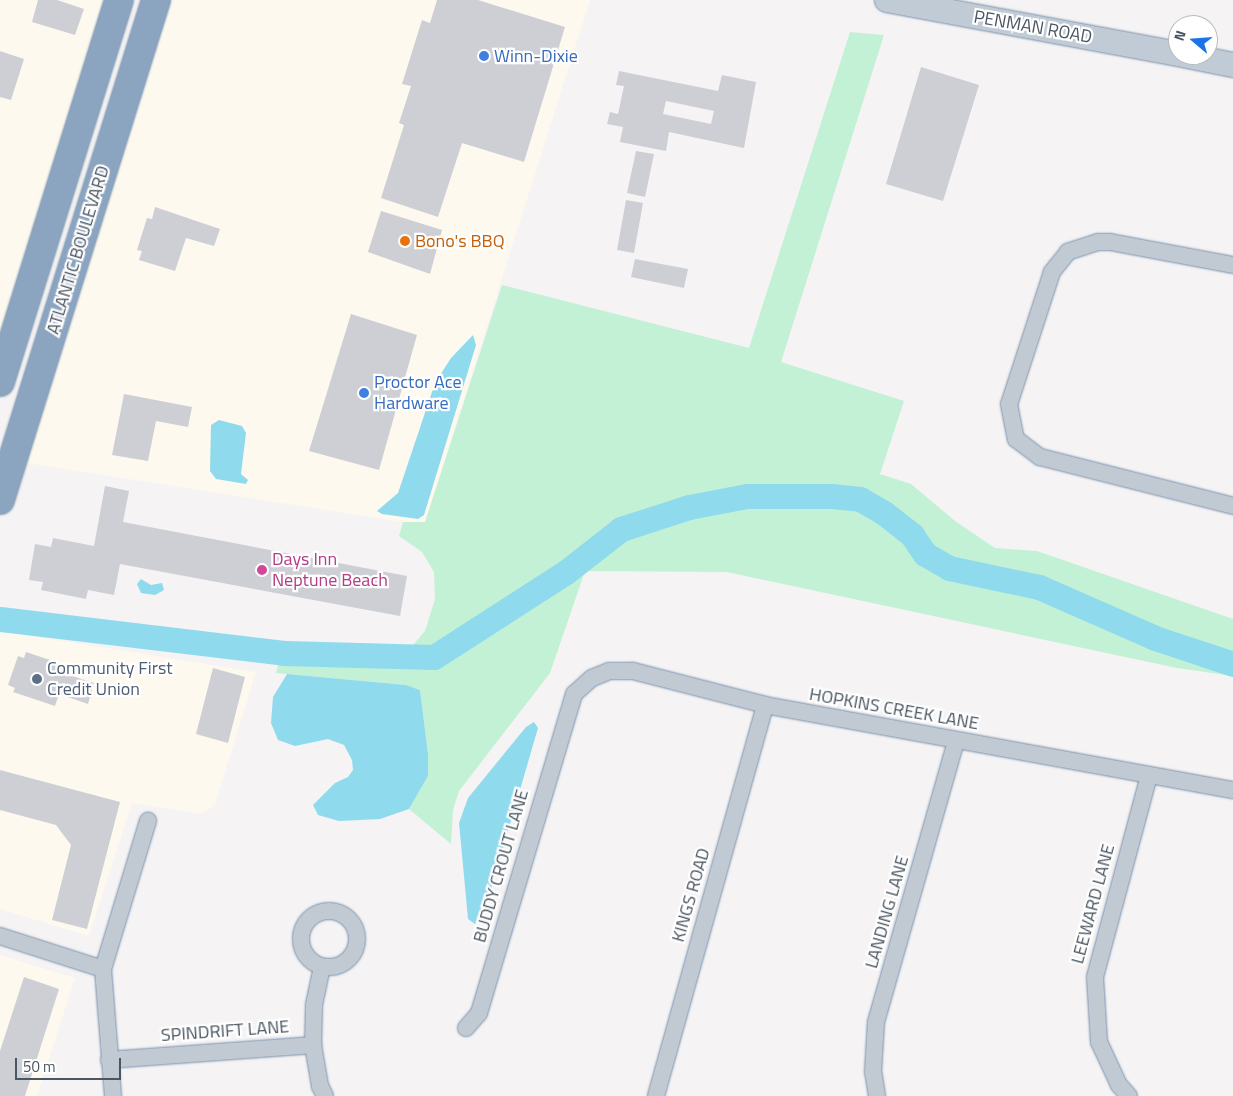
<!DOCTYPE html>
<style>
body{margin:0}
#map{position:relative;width:1233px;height:1096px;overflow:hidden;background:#f5f3f3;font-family:"Titillium Web",sans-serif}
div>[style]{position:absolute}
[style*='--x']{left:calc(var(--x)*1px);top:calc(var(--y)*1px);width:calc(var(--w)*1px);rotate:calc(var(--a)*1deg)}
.commercial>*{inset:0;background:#fdf9ef}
.green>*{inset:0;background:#c3f1d5}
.water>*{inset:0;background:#90daee}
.river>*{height:25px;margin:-12.5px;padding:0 12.5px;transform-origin:12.5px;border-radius:12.5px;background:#90daee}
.building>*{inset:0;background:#cdcfd5}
.roads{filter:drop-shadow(0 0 1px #7690ad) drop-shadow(0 0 1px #7690ad)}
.street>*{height:16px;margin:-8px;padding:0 8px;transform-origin:8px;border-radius:8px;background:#c1cad2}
.street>.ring{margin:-8px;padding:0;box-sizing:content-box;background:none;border:16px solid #c1cad2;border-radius:50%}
.secondary>*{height:24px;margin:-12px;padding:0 12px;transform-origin:12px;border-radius:12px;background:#c1cbd6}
.highway>*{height:28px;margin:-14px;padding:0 14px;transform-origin:14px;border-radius:14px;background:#8ba5c1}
.dots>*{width:14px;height:14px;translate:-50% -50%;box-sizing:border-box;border:2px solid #fff;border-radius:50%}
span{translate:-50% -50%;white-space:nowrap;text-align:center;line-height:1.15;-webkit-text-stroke:4.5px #fff;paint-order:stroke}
.street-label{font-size:18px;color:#4a5661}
.shop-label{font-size:18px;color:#366cbe}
.left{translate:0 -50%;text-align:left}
.food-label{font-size:18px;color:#c56008}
.hotel-label{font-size:18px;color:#b23c85}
.service-label{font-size:18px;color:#4e5e75}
.north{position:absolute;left:1168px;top:15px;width:50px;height:50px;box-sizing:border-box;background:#fff;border:1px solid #b7bbc0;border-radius:50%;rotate:288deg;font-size:14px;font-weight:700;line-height:20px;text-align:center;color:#4a5661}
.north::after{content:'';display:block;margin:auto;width:18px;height:22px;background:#1a73e8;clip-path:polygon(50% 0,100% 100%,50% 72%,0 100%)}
.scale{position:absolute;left:15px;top:1058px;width:106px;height:22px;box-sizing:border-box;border:2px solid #4a5661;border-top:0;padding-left:6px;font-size:15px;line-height:18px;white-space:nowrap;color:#4a5661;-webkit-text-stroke:4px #fff;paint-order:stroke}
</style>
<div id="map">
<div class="commercial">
<i style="clip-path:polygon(0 0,104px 0,0 334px)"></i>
<i style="clip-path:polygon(172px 0,590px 0,425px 522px,403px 522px,26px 463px)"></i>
<i style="clip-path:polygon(0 631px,256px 672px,215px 805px,201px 814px,132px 803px,89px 936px,0 909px)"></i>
<i style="clip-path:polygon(0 955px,75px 978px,37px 1096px,0 1096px)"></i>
</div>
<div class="green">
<i style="clip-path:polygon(850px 32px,884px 35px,781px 362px,904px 401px,880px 474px,911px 484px,955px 521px,995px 548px,1037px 551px,1233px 619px,1233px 676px,1177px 668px,727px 572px,585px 571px,550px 673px,459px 791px,453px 810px,451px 844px,409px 809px,428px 776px,428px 754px,420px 690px,406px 685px,276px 673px,283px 647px,408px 651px,425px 631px,435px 599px,434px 572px,422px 552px,399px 536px,403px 522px,425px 522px,502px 285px,749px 348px)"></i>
</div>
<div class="water">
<i style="clip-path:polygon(473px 335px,476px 345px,424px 515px,418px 519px,382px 514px,377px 511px,398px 493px,435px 383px,451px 358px)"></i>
<i style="clip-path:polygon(219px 420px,242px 426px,246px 433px,241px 474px,248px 480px,246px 484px,216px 479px,210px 471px,211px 425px)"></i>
<i style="clip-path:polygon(141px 579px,151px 585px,162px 583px,164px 590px,155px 595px,141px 593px,137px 584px)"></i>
<i style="clip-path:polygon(287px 674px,406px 685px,420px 690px,428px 754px,428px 776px,409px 809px,380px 819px,339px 821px,318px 815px,313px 805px,335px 783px,348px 777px,353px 770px,352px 760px,344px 745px,328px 739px,295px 746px,278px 740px,271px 723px,273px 697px)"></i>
<i style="clip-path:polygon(534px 722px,538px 728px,483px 917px,475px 924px,468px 919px,459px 823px,468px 798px,526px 727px)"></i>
</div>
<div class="river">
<i style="--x:0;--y:619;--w:286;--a:6.8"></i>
<i style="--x:284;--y:653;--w:150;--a:1.5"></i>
<i style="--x:434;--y:657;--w:157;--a:-32.8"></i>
<i style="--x:566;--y:572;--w:70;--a:-38"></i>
<i style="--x:621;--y:529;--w:71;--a:-17.9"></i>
<i style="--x:689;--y:507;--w:59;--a:-10.7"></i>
<i style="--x:747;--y:496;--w:85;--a:0"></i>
<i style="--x:832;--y:496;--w:28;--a:6"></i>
<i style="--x:860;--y:499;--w:28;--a:30"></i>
<i style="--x:884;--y:513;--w:36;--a:38"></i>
<i style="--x:912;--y:535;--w:23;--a:56"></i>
<i style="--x:925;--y:554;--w:28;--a:30"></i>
<i style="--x:949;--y:568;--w:92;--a:11.9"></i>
<i style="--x:1039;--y:587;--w:127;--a:23.7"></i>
<i style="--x:1155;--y:638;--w:82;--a:18.4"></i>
</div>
<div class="building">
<i style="clip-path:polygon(38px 0,57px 0,84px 9px,75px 35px,32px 22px)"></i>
<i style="clip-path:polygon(437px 0,478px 0,565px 27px,524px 162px,462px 143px,438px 217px,381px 198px,404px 125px,399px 123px,411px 86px,402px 84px,422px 20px,430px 23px)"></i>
<i style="clip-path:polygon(0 51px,24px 59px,11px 100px,0 97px)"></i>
<i style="clip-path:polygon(921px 67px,979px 85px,943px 201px,886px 184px)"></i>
<i style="clip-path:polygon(evenodd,619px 71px,718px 91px,722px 75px,756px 82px,744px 148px,669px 132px,666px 151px,620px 142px,623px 127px,607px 124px,610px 112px,618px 114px,624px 86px,616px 85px,619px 71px,666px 101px,714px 111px,711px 124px,663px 114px,666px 101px)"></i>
<i style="clip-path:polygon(636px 151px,654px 154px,645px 197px,627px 193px)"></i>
<i style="clip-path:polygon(626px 200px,643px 203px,634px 253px,617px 250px)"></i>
<i style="clip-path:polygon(155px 207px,220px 229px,214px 246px,186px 238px,175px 271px,139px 260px,142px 251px,137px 250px,147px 218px,152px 219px)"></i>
<i style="clip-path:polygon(381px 211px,442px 230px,430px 274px,368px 252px)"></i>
<i style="clip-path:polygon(635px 259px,688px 269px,684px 288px,631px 277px)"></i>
<i style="clip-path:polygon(351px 314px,417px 335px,379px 470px,309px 451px)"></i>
<i style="clip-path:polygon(124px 394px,192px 407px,188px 427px,156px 421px,148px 461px,112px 455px)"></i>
<i style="clip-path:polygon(105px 486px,129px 491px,123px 522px,407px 576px,400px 616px,120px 564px,114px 595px,88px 590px,86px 599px,41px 590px,43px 582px,29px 580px,35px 544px,51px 547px,53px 538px,94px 546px)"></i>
<i style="clip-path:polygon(26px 652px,68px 666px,66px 674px,94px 683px,88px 704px,59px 694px,55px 706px,13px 692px,15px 688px,8px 685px,18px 656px,24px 658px)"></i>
<i style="clip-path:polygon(213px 668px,245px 677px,228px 743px,196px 734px)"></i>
<i style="clip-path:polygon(0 770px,120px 802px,87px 929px,52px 920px,71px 845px,56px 825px,0 810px)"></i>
<i style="clip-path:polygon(24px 977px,59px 989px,25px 1096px,0 1096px,0 1051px)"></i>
</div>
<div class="roads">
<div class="street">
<i style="--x:1233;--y:265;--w:125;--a:-169.4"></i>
<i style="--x:1110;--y:242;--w:12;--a:180"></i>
<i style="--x:1098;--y:242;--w:32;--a:162"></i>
<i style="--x:1068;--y:252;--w:26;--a:129"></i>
<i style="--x:1052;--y:272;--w:139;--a:108"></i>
<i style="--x:1009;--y:404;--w:36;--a:79"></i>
<i style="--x:1016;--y:439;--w:30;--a:37"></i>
<i style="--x:1040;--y:457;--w:199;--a:14.2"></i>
<i class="ring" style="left:301px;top:911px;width:40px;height:40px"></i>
<i style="--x:0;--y:936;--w:108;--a:17.8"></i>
<i style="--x:322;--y:967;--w:39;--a:102"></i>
<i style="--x:314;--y:1005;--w:40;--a:91.4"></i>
<i style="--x:313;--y:1045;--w:42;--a:80.3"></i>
<i style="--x:320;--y:1086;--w:11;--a:63"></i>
<i style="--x:466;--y:1028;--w:20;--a:-49"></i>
<i style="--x:479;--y:1013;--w:333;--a:-73.4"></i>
<i style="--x:574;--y:694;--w:24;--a:-42"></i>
<i style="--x:592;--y:678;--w:18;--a:-22"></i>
<i style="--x:609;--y:671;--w:24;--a:0"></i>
<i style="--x:633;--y:671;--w:136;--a:14.4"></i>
<i style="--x:765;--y:705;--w:476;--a:10.3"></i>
<i style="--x:109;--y:1060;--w:205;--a:-4.2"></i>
<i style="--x:113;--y:1096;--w:127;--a:-94.5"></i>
<i style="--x:103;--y:969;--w:155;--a:-73.1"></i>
<i style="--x:656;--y:1096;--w:406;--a:-74.4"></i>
<i style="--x:877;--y:1096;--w:24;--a:-99"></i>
<i style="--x:873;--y:1072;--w:50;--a:-86.6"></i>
<i style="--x:876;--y:1022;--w:292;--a:-74.1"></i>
<i style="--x:1129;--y:1096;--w:15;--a:-132"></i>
<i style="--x:1119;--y:1085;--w:47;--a:-114.9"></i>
<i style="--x:1099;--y:1042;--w:65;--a:-93.5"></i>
<i style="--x:1095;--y:977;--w:208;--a:-75"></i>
</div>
<div class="secondary">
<i style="--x:887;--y:0;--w:296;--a:10.5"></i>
<i style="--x:1183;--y:55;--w:51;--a:11.3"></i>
</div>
<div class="highway">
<i style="--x:0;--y:382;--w:400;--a:-72.7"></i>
<i style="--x:0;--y:500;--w:524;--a:-72.67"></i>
</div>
</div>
<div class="dots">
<i style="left:484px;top:56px;background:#3f7fe0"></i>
<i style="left:405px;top:241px;background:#e8710a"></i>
<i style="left:364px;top:393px;background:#3f7fe0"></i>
<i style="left:262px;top:570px;background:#d1479c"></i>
<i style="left:37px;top:679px;background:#5c6f8a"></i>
</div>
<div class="street-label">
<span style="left:1033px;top:27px;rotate:10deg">PENMAN ROAD</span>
<span style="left:78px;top:250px;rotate:-73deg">ATLANTIC BOULEVARD</span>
<span style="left:894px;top:709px;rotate:10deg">HOPKINS CREEK LANE</span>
<span style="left:501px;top:866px;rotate:-74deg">BUDDY CROUT LANE</span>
<span style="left:691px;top:895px;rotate:-74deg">KINGS ROAD</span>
<span style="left:1093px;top:904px;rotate:-75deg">LEEWARD LANE</span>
<span style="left:887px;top:912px;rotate:-74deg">LANDING LANE</span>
<span style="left:225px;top:1031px;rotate:-4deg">SPINDRIFT LANE</span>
</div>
<div class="shop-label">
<span class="left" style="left:494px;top:56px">Winn-Dixie</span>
<span class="left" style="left:374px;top:393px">Proctor Ace<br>Hardware</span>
</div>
<div class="food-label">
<span class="left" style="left:415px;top:241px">Bono's BBQ</span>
</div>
<div class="hotel-label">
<span class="left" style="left:272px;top:570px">Days Inn<br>Neptune Beach</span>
</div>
<div class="service-label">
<span class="left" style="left:47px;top:679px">Community First<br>Credit Union</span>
</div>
<div class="north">N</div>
<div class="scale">50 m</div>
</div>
